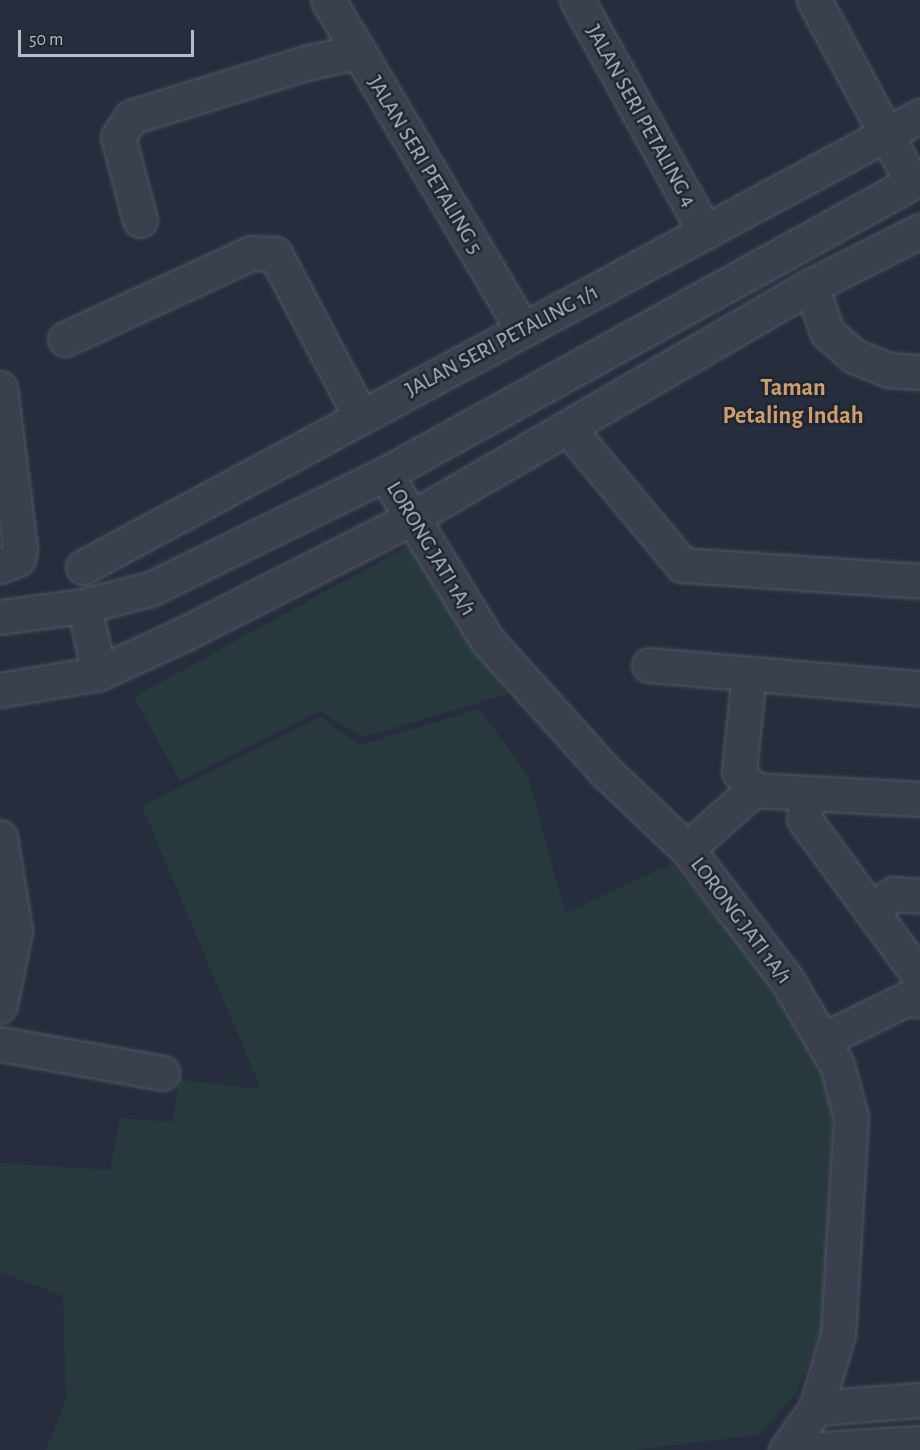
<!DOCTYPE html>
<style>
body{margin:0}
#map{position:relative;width:920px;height:1450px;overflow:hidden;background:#262d3d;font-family:"Alegreya Sans",sans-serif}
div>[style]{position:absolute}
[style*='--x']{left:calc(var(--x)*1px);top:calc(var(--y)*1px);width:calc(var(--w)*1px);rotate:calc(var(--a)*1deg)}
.green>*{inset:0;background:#28393e}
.roads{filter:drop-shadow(0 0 2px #525865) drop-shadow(0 0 2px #525865)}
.minor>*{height:33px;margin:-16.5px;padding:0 16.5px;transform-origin:16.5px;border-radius:16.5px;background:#3a404d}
span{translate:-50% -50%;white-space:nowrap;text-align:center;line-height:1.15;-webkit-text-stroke:5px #1f2532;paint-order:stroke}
.street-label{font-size:22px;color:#b6bbc8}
.neighbourhood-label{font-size:24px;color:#ce9f6a;font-weight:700}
.scale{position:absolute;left:18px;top:30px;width:176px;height:27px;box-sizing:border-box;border:3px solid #b6bbc8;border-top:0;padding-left:8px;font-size:18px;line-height:21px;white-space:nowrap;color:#b6bbc8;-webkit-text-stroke:4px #1f2532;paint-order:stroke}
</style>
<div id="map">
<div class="green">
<i style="clip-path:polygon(415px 542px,462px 625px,508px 694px,363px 737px,319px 711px,180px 781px,134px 697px)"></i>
<i style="clip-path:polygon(480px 709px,528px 776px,565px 913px,672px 864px,773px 983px,825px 1069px,833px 1119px,823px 1332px,796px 1393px,758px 1435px,634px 1450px,46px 1450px,66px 1400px,63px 1296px,0 1272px,0 1163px,110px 1170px,120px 1118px,173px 1122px,179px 1080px,261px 1089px,142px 806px,321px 717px,359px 745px)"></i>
</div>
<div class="roads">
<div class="minor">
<i style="--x:328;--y:0;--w:383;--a:59.4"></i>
<i style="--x:577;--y:0;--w:265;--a:61.1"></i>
<i style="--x:814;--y:0;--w:207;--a:61.7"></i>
<i style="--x:140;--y:220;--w:86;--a:-104.8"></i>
<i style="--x:118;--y:137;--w:24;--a:-57"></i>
<i style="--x:131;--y:117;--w:186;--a:-17.2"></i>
<i style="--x:309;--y:62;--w:49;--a:-11.8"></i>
<i style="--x:811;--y:286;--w:49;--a:70.8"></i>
<i style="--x:827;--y:332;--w:36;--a:42"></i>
<i style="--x:854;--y:356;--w:37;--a:22"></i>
<i style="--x:888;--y:370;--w:32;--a:4"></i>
<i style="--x:65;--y:339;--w:205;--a:-24.8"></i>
<i style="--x:251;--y:253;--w:24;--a:2"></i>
<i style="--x:275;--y:254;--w:184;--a:62.2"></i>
<i style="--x:0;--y:388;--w:162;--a:82.9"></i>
<i style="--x:20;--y:549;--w:10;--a:101"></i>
<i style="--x:18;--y:559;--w:19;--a:159"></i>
<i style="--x:568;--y:428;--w:178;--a:50.2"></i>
<i style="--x:682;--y:565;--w:239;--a:3.8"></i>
<i style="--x:385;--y:474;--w:195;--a:58.4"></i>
<i style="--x:487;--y:640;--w:176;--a:48"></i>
<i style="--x:605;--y:771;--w:113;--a:43.6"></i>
<i style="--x:687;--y:849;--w:165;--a:52.6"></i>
<i style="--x:787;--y:980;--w:99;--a:59.5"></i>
<i style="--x:837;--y:1065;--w:54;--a:74.9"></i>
<i style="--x:851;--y:1117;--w:217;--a:93.4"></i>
<i style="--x:838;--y:1334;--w:77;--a:106.6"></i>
<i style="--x:816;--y:1408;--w:52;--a:125.5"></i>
<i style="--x:83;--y:567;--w:951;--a:-28.32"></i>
<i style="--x:84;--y:606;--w:69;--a:77.4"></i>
<i style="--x:0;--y:617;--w:85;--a:-7.5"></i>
<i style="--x:84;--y:606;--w:68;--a:-14.4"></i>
<i style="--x:150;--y:589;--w:262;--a:-26.1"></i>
<i style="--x:385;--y:474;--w:611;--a:-28.95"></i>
<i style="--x:649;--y:665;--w:272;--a:4.9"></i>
<i style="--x:749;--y:674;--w:98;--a:95.9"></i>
<i style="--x:739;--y:771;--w:24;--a:54"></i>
<i style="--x:0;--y:690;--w:100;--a:-9.7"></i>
<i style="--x:99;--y:673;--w:96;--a:-24.7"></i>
<i style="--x:186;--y:633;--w:251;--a:-27"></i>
<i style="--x:410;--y:519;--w:464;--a:-30.2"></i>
<i style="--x:811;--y:286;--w:122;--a:-26.8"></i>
<i style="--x:809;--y:793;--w:26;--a:101"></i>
<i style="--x:804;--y:819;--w:196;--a:53.7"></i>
<i style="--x:0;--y:837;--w:95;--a:80.9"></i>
<i style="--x:15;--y:931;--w:76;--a:101.5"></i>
<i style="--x:687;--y:849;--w:89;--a:-41.8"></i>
<i style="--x:753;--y:790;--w:167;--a:3.1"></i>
<i style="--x:870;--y:910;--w:29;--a:-34"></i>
<i style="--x:894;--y:894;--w:26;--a:4"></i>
<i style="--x:823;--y:1040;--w:93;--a:-26.3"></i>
<i style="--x:906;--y:999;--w:14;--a:4"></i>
<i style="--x:0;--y:1044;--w:165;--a:10.1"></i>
<i style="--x:816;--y:1408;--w:104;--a:-4.4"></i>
<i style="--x:805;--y:1450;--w:115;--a:-3.5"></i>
</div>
</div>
<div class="street-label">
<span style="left:641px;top:116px;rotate:61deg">JALAN SERI PETALING 4</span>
<span style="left:425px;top:165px;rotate:59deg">JALAN SERI PETALING 5</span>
<span style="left:502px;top:341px;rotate:-28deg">JALAN SERI PETALING 1/1</span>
<span style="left:431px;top:549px;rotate:59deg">LORONG JATI 1A/1</span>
<span style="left:741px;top:921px;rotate:53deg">LORONG JATI 1A/1</span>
</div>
<div class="neighbourhood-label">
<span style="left:793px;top:403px">Taman<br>Petaling Indah</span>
</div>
<div class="scale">50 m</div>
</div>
